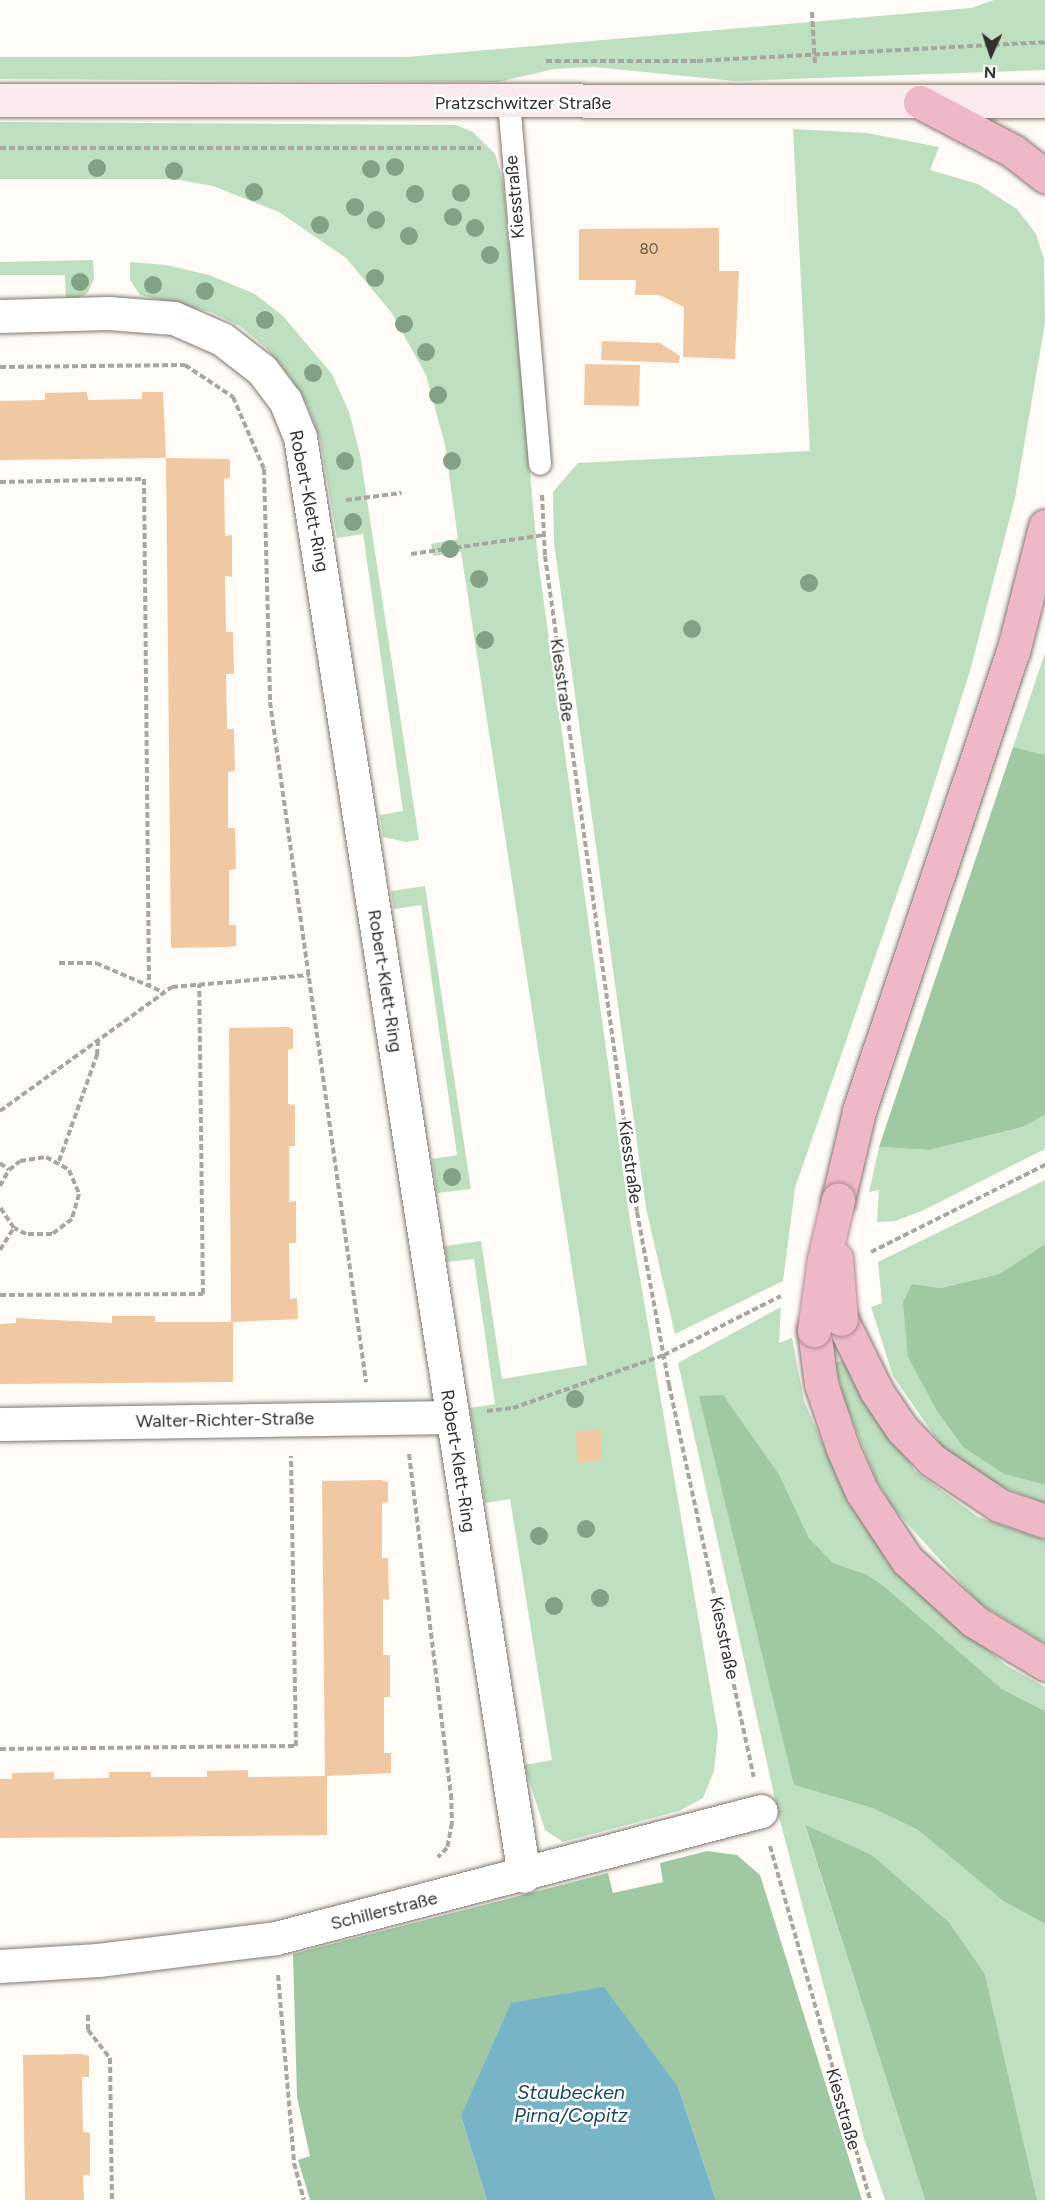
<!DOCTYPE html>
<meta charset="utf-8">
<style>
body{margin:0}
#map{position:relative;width:1045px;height:2200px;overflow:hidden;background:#fffbf7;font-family:Figtree,sans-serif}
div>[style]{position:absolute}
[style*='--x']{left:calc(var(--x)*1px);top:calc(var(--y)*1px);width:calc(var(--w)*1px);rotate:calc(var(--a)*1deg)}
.green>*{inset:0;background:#bee0c0}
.forest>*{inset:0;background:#a0c9a3}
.water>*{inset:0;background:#78b4c7}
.building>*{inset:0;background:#f0c9a2}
.path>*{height:4px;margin-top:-2px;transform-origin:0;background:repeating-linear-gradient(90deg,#a9a5a1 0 6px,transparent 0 9px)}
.roads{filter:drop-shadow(0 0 2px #817870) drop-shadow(0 0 2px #817870)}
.lane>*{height:22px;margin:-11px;padding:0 11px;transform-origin:11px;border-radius:11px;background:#fff}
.street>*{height:33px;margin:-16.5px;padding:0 16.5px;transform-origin:16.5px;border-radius:16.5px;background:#fff}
.secondary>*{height:33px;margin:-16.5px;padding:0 16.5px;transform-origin:16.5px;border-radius:16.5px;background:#faeaee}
.highway>*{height:33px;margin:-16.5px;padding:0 16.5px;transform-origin:16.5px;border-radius:16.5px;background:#efb8c6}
.bridges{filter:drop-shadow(0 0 2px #ae8890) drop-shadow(0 0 2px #ae8890)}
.highway-bridge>*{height:33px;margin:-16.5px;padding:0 16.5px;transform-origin:16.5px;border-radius:16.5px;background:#efb8c6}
.trees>*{width:18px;height:18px;margin:-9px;border-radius:50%;background:#83a185}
span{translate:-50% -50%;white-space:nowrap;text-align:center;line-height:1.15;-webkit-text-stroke:5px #fff;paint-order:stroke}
.number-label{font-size:15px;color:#63564a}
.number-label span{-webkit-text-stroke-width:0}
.street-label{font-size:18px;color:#34302d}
.water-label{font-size:20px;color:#194c5b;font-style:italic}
.north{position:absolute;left:961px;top:24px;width:60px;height:60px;-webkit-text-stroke:4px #fff;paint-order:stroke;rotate:183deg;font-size:16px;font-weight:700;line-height:24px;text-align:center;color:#34302d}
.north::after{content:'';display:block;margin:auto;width:21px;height:27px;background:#34302d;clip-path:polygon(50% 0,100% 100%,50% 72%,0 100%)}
</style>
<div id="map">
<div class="green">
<i style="clip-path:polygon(994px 0,1045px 0,1045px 70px,735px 81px,594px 67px,554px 69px,498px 82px,0 79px,0 57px,406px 57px,971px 8px)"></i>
<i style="clip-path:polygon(0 122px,456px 125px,473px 132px,495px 154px,503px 181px,538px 560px,629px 1214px,718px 1733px,714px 1771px,703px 1798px,679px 1811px,563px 1842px,545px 1830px,524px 1765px,552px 1760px,510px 1499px,485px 1503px,470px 1408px,495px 1404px,474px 1259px,447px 1262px,445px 1246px,481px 1241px,502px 1379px,587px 1365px,461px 552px,433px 556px,431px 544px,458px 539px,445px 445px,426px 375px,391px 312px,346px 258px,279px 212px,213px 186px,174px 179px,0 179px)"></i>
<i style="clip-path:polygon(793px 129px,867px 133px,939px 147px,930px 170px,978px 184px,1017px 209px,1036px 234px,1044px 259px,1045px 323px,1015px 498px,970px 671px,922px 822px,795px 1188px,783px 1281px,675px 1334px,646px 1208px,554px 543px,553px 492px,578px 463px,810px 451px)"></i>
<i style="clip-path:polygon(93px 260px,94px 279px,88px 292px,78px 299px,66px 300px,65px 275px,0 275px,0 262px)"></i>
<i style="clip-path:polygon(130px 262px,166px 265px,209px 275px,255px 294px,283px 316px,332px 374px,349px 412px,360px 454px,419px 840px,406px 842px,383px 837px,380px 815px,403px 811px,363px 534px,337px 538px,320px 439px,308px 406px,290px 377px,265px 347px,240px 326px,211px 312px,140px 295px,130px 280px)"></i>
<i style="clip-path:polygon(1045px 653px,1045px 755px,1013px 747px)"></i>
<i style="clip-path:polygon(425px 886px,471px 1189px,437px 1193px,432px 1159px,457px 1155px,421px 905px,394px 909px,391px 891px)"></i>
<i style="clip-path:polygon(1045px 1115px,1045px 1149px,924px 1210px,895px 1221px,877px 1222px,879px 1190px,869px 1192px,879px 1147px,929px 1150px,1023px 1127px)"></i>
<i style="clip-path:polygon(1045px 1180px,1045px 1244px,999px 1274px,941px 1288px,912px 1284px,1004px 1474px,1045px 1485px,1045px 1503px,996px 1484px,943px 1448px,893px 1376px,871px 1307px,882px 1303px,878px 1262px)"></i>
<i style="clip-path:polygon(781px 1307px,779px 1343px,792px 1338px,804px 1401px,848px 1502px,890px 1561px,934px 1604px,1007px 1666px,1045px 1687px,1045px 1711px,1002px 1689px,884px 1586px,866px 1574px,833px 1563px,809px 1538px,780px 1476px,794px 1785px,872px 1808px,918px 1830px,1003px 1901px,1045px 1924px,1045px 2200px,1037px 2200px,985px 1974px,949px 1922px,872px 1855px,805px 1826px,925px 2200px,885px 2200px,864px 2138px,779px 1817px,678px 1363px)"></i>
<i style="clip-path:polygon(845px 1359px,915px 1471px,978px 1517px,1045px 1540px,1045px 1643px,979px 1603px,895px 1510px,876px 1479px,843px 1397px,835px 1363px)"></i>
</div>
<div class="forest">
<i style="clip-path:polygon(1013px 747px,1045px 755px,1045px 1115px,1023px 1127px,929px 1150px,879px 1147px)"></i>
<i style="clip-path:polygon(1045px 1244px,1045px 1485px,1004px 1474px,963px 1447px,937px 1411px,908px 1357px,903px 1302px,912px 1284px,941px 1288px,999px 1274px)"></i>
<i style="clip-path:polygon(723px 1395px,780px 1476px,809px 1538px,833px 1563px,866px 1574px,884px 1586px,1002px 1689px,1045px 1711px,1045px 1924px,1003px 1901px,918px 1830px,872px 1808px,794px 1785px,699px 1396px)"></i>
<i style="clip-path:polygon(805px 1825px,872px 1855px,949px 1922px,985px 1974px,1037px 2200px,925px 2200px)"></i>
<i style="clip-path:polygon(707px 1851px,737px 1855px,760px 1875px,862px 2200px,716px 2200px,678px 2087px,461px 2116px,487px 2200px,310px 2200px,298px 2160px,310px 2156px,297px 2097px,293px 1954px,608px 1873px,613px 1893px,663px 1882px,660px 1863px)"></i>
</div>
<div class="water">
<i style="clip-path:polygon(604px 1987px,678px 2087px,716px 2200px,487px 2200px,461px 2116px,511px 2003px)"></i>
</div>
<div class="building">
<i style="clip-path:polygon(719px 228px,719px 271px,739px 271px,735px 359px,683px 357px,684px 307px,659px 295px,635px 295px,636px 280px,579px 280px,579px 229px)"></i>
<i style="clip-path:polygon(602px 341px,660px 343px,680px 356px,679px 363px,601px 360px)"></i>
<i style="clip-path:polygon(585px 364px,640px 365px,639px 406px,584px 405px)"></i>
<i style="clip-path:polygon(87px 392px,88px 400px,142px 399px,142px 392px,163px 392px,166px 458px,0 460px,0 401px,45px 400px,45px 393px)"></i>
<i style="clip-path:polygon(166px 458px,230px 459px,230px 478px,224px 479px,225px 536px,232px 535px,232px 577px,225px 576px,226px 632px,233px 632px,234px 674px,226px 674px,227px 729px,234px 729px,235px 771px,228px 772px,228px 828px,235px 828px,236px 869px,229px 870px,229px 925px,236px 925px,236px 946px,229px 947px,171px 948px)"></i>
<i style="clip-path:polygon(288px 1027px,293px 1029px,293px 1049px,288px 1049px,288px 1104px,295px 1105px,295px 1146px,289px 1146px,289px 1202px,296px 1201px,296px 1243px,289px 1243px,290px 1299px,297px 1298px,298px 1319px,233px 1322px,233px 1382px,0 1384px,0 1324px,16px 1323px,16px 1318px,112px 1323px,112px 1316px,155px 1316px,155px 1322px,231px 1322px,229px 1028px)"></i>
<i style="clip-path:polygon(601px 1430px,602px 1461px,577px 1463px,576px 1431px)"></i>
<i style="clip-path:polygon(381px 1480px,388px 1482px,388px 1502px,382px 1503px,382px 1558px,388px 1558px,389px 1600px,383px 1599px,383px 1655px,390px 1655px,390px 1697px,384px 1697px,384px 1753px,391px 1753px,391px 1773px,325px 1776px,322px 1481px)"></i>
<i style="clip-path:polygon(248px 1770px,248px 1777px,327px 1776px,327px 1835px,0 1838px,0 1779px,12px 1779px,12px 1773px,54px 1772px,54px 1779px,109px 1778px,109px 1772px,151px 1772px,151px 1777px,207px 1777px,207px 1771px)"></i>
<i style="clip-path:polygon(81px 2054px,89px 2056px,89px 2077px,82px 2077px,83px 2132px,90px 2133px,90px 2175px,83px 2175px,84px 2200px,25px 2200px,23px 2055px)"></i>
</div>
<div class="path">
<i style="--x:812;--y:12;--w:54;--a:86.8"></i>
<i style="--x:546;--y:61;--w:151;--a:0"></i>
<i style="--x:697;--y:61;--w:349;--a:-3.1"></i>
<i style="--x:0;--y:148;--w:481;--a:0"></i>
<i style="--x:0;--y:367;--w:185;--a:-0.6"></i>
<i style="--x:185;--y:365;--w:58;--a:33.7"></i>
<i style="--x:233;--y:397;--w:78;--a:66.7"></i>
<i style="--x:264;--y:469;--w:233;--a:88.5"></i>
<i style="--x:270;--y:702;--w:687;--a:81.96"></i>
<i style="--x:0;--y:482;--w:144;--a:-1.2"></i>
<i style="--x:144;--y:479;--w:507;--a:89.43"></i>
<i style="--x:542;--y:495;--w:61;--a:87.2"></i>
<i style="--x:545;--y:556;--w:662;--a:82.02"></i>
<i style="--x:637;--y:1212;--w:176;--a:79.5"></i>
<i style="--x:669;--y:1385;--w:401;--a:77.8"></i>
<i style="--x:346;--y:500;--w:56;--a:-7.1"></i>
<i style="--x:411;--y:554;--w:134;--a:-8.1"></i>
<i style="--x:59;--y:963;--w:37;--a:0"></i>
<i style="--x:96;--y:963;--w:73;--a:23.4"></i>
<i style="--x:0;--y:1111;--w:212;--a:-35.8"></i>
<i style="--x:172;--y:987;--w:138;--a:-5"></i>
<i style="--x:59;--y:1161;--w:113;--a:-70.3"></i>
<i style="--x:97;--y:1055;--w:15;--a:-86"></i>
<i style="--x:0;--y:1163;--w:11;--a:38"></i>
<i style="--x:0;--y:1186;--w:18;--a:-61"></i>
<i style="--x:9;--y:1170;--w:14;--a:-39"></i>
<i style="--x:20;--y:1161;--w:26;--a:-9"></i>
<i style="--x:46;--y:1157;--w:26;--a:29"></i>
<i style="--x:69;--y:1170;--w:26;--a:67"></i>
<i style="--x:79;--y:1194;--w:26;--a:106"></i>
<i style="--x:72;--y:1219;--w:25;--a:143"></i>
<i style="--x:52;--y:1234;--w:26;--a:180"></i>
<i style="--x:26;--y:1234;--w:13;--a:-153"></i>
<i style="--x:14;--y:1228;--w:25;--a:-124"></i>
<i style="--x:0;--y:1250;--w:26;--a:-58"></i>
<i style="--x:871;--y:1252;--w:195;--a:-26.6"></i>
<i style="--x:0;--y:1295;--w:203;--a:-0.3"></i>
<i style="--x:203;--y:1294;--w:310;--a:-90.7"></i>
<i style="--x:487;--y:1411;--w:26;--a:-7"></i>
<i style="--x:513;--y:1408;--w:160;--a:-19.3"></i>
<i style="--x:664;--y:1355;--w:131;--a:-26.8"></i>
<i style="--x:409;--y:1454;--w:343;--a:83"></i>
<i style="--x:451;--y:1794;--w:29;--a:88"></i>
<i style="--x:452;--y:1823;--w:25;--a:101"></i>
<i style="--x:447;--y:1848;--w:13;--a:135"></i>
<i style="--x:0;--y:1749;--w:296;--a:-0.6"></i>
<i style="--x:296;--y:1746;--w:290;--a:-91"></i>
<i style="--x:770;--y:1846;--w:368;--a:74.2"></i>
<i style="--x:278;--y:1975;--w:189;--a:85.1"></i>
<i style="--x:294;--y:2163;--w:38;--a:75"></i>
<i style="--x:88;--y:2015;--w:15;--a:90"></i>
<i style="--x:88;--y:2030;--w:36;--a:52"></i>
<i style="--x:110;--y:2058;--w:142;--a:89.2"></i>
</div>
<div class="roads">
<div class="lane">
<i style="--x:509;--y:102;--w:363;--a:85.1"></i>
</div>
<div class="street">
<i style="--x:0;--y:316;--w:108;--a:-1.6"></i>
<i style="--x:108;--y:313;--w:66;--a:4.3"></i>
<i style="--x:174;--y:318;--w:52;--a:23.6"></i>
<i style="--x:222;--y:339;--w:51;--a:37.8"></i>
<i style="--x:262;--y:370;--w:38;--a:53"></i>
<i style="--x:285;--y:400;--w:40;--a:68"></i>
<i style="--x:300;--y:437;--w:1456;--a:81.15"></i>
<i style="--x:0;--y:1424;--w:450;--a:-0.9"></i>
<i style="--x:0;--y:1966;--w:98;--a:-3.5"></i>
<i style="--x:98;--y:1960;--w:179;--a:-7"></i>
<i style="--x:276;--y:1938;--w:501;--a:-14.67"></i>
</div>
<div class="secondary">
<i style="--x:0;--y:100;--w:1045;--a:0.05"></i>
</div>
<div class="highway">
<i style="--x:920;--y:102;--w:105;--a:27.8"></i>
<i style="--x:1013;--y:151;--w:41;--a:38"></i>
<i style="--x:838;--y:1200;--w:91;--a:-76.7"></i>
<i style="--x:859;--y:1111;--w:484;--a:-71.5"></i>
<i style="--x:1013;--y:652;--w:130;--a:-75.7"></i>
<i style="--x:841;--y:1319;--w:81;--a:63.7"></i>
<i style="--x:877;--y:1392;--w:45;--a:56"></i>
<i style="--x:902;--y:1429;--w:43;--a:45.9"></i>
<i style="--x:932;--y:1460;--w:81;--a:33.9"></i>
<i style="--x:999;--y:1505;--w:49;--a:19.2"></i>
<i style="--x:814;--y:1330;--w:54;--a:82.6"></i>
<i style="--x:821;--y:1384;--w:69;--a:71.3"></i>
<i style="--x:843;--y:1449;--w:47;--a:66.2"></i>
<i style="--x:862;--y:1492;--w:82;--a:56.5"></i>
<i style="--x:907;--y:1560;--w:91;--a:42.3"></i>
<i style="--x:974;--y:1621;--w:83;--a:31.2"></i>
</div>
</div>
<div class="bridges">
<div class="highway-bridge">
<i style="--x:836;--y:1258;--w:61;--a:85.3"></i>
<i style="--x:814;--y:1330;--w:72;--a:-82"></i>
<i style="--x:824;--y:1259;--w:61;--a:-76.7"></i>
</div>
</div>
<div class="trees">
<i style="left:395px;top:167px"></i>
<i style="left:97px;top:168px"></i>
<i style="left:371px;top:169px"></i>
<i style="left:174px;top:171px"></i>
<i style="left:254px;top:192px"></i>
<i style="left:461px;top:193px"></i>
<i style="left:415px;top:194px"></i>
<i style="left:355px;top:207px"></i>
<i style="left:453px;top:217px"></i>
<i style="left:376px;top:220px"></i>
<i style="left:320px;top:225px"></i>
<i style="left:475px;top:228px"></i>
<i style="left:409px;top:236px"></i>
<i style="left:490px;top:255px"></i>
<i style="left:375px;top:278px"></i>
<i style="left:80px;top:282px"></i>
<i style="left:153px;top:285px"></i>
<i style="left:205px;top:291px"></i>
<i style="left:265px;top:320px"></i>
<i style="left:404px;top:324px"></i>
<i style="left:426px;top:352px"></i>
<i style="left:313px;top:373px"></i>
<i style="left:438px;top:395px"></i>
<i style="left:345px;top:461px"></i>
<i style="left:452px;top:461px"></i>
<i style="left:353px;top:522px"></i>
<i style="left:450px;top:549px"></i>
<i style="left:479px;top:579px"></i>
<i style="left:809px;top:583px"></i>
<i style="left:692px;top:629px"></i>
<i style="left:485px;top:640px"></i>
<i style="left:452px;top:1177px"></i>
<i style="left:575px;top:1399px"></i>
<i style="left:586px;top:1529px"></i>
<i style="left:539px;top:1536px"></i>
<i style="left:600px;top:1598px"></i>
<i style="left:554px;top:1606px"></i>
</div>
<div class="number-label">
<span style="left:649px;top:250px">80</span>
</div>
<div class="street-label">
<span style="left:523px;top:103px">Pratzschwitzer Straße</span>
<span style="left:515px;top:197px;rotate:-95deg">Kiesstraße</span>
<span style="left:309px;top:501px;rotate:79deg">Robert-Klett-Ring</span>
<span style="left:562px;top:680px;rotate:82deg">Kiesstraße</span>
<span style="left:385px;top:981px;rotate:81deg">Robert-Klett-Ring</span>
<span style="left:630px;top:1162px;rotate:82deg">Kiesstraße</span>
<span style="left:225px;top:1420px;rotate:-1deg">Walter-Richter-Straße</span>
<span style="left:458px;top:1461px;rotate:81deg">Robert-Klett-Ring</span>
<span style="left:724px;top:1638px;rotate:78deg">Kiesstraße</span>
<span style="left:384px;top:1911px;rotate:-14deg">Schillerstraße</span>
<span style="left:843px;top:2109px;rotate:74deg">Kiesstraße</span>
</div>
<div class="water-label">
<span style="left:571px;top:2104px">Staubecken<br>Pirna/Copitz</span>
</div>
<div class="north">N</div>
</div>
